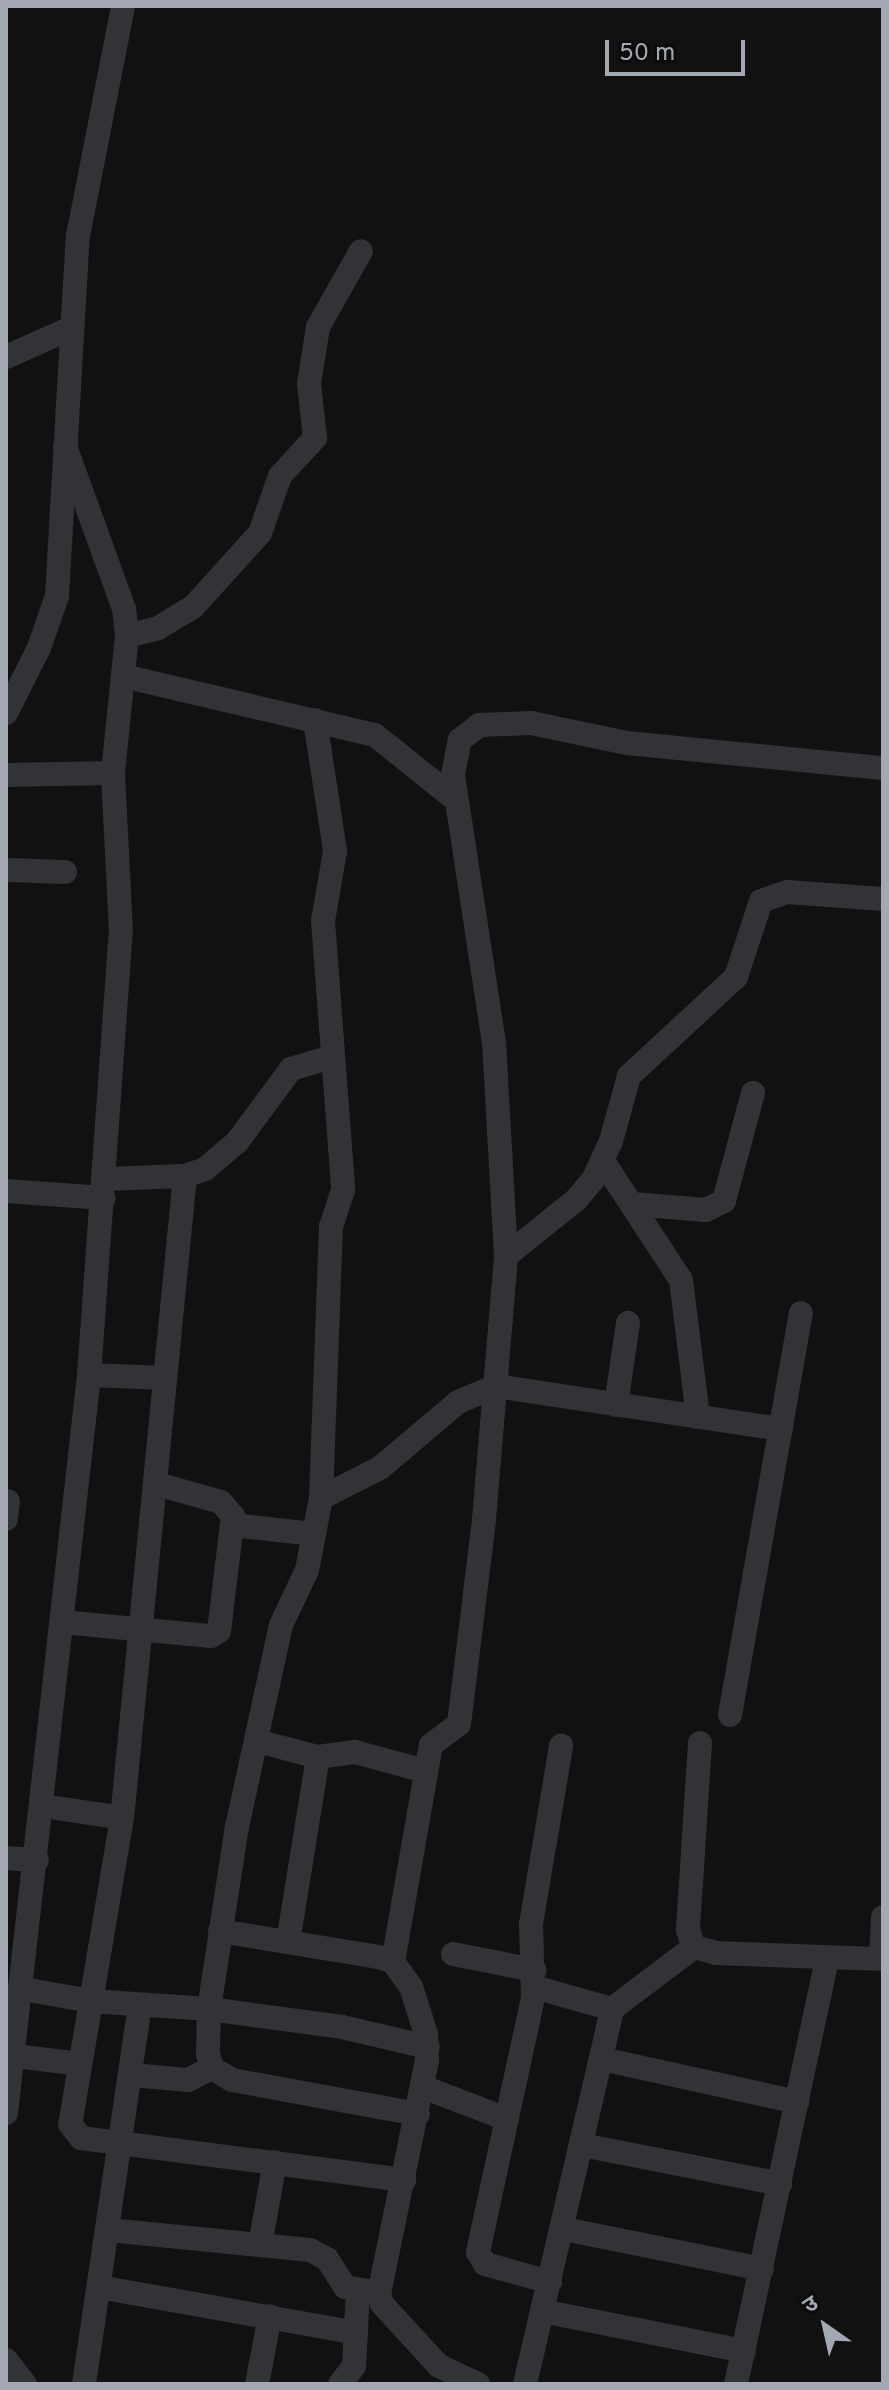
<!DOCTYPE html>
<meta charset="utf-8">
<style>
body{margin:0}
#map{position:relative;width:889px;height:2390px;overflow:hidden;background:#111112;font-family:Overpass,"Noto Sans Devanagari",sans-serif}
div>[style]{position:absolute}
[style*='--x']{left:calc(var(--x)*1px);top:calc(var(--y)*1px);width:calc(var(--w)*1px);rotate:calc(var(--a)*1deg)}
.minor>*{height:24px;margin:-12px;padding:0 12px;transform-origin:12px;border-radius:12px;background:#323337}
span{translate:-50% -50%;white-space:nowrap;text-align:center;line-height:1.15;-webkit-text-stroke:8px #0c0c0d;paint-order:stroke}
.frame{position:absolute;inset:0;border:8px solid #a3a8b2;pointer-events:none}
.north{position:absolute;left:785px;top:2286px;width:80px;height:80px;-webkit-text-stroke:6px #0c0c0d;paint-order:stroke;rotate:326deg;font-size:22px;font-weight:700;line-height:32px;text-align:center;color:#a3a8b2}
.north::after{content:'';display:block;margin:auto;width:28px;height:36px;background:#a3a8b2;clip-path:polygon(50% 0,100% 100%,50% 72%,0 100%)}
.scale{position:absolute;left:605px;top:40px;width:140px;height:36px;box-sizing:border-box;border:4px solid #a3a8b2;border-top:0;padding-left:10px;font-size:24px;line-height:28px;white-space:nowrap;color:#a3a8b2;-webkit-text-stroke:6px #0c0c0d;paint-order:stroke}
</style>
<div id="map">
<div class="minor">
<i style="--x:6;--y:357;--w:71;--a:-24"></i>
<i style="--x:127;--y:636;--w:32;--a:-14"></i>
<i style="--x:158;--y:628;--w:41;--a:-31"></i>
<i style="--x:193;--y:607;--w:100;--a:-47.8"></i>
<i style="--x:260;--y:533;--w:60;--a:-70.7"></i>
<i style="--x:280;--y:476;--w:52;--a:-47.4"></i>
<i style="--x:315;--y:438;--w:54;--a:-96.3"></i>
<i style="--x:309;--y:384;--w:58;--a:-81"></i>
<i style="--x:318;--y:327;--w:87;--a:-60.5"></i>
<i style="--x:123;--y:676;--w:259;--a:13.2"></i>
<i style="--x:375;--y:735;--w:104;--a:38.7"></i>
<i style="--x:6;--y:713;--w:73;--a:-63.1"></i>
<i style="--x:39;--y:648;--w:55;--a:-70.9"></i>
<i style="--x:57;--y:596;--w:361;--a:-86.7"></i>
<i style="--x:78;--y:236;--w:234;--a:-78.9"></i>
<i style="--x:315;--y:720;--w:133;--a:81.3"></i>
<i style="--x:335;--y:851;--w:71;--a:99.7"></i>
<i style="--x:323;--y:921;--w:270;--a:85.7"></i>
<i style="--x:343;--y:1190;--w:38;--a:108"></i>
<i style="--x:331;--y:1226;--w:272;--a:92.1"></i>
<i style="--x:321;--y:1498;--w:73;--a:101"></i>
<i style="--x:307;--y:1570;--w:61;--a:115.3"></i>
<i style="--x:281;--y:1625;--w:206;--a:102.3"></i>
<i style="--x:237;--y:1826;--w:185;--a:98.7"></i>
<i style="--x:209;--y:2009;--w:45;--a:91.3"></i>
<i style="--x:208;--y:2054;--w:15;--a:74"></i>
<i style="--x:212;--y:2068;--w:23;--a:31"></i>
<i style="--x:232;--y:2080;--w:189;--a:10.4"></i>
<i style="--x:6;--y:775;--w:107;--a:-1.1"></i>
<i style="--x:6;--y:870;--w:59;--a:1.9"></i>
<i style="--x:603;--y:1161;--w:142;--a:56.8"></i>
<i style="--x:681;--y:1280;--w:138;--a:82.9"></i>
<i style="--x:185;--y:1176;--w:645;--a:95.6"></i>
<i style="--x:122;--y:1818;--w:310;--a:99.6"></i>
<i style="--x:70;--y:2124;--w:18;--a:52"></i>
<i style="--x:81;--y:2138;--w:326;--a:7.4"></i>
<i style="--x:106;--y:1179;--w:79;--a:-2.2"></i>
<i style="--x:185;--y:1176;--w:21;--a:-19"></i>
<i style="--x:205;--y:1169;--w:42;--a:-40.2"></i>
<i style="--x:237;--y:1142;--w:91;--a:-53.5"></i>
<i style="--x:291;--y:1069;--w:42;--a:-16.7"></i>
<i style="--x:6;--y:1191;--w:98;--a:4.1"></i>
<i style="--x:632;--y:1204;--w:74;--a:4.6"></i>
<i style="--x:706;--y:1210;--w:20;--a:-27"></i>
<i style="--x:724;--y:1201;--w:112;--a:-75"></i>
<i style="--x:506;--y:1256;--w:90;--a:-38.7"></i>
<i style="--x:576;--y:1200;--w:26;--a:-50"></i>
<i style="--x:593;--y:1180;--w:43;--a:-65.2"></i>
<i style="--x:611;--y:1141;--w:67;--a:-74.5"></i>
<i style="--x:629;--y:1076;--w:146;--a:-42.8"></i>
<i style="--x:736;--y:977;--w:80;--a:-71.8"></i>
<i style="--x:761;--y:901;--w:28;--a:-19"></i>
<i style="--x:787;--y:892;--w:96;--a:4.2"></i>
<i style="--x:89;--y:1375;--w:76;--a:2.3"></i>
<i style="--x:616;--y:1405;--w:83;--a:-81.7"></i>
<i style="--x:321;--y:1498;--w:66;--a:-27"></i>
<i style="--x:380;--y:1468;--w:102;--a:-40.2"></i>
<i style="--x:458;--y:1402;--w:41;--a:-22.8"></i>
<i style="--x:496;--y:1386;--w:288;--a:8.6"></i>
<i style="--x:6;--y:1519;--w:18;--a:-84"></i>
<i style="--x:232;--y:1525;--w:81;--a:6.3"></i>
<i style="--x:62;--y:1622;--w:150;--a:5.4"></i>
<i style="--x:211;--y:1636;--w:9;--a:-32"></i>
<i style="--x:219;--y:1631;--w:116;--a:-83.1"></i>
<i style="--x:233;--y:1516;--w:18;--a:-131"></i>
<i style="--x:221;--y:1502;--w:66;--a:-164.3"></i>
<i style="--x:730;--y:1715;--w:408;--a:-80"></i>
<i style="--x:257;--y:1741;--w:63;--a:14.7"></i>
<i style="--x:318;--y:1757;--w:37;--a:-8"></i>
<i style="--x:355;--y:1752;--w:73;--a:15.2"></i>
<i style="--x:700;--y:1743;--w:187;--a:93.7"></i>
<i style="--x:688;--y:1930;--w:18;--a:71"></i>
<i style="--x:694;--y:1947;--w:23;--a:15"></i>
<i style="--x:716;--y:1953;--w:167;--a:2.1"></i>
<i style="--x:43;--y:1806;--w:80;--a:8.6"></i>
<i style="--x:6;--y:1858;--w:31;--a:4"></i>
<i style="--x:220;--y:1931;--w:160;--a:9.3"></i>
<i style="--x:378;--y:1957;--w:16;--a:18"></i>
<i style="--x:393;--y:1962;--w:31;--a:54"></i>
<i style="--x:411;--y:1987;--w:49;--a:72.3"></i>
<i style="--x:426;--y:2034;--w:26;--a:88"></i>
<i style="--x:427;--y:2060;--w:238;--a:101.6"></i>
<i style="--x:379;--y:2293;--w:11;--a:75"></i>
<i style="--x:382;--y:2304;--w:84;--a:47.4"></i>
<i style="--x:439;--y:2366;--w:43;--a:24.8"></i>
<i style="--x:288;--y:1942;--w:187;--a:-80.8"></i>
<i style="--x:453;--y:1954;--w:83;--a:11.2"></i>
<i style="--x:881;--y:1958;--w:41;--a:-87.2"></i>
<i style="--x:393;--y:1962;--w:220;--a:-80.1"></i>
<i style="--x:431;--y:1745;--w:35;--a:-37"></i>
<i style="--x:459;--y:1724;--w:207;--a:-83"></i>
<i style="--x:484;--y:1519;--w:264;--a:-85.2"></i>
<i style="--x:506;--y:1256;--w:213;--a:-93.2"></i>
<i style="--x:494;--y:1043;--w:271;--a:-98.7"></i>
<i style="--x:453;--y:775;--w:36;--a:-79"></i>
<i style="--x:460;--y:740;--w:24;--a:-38"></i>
<i style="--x:479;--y:725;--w:52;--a:-2.2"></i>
<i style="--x:531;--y:723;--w:98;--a:11.8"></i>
<i style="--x:627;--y:743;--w:257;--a:5.6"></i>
<i style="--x:534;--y:1987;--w:81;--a:15.8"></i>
<i style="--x:612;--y:2009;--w:103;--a:-37.1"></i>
<i style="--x:23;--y:1989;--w:69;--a:10"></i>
<i style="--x:91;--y:2001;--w:118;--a:3.9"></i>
<i style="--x:209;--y:2009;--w:134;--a:7.7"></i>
<i style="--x:342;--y:2027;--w:88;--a:13.1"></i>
<i style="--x:15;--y:2056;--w:65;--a:7"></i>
<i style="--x:602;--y:2059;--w:200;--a:12.4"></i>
<i style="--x:132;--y:2075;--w:56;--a:5.1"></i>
<i style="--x:188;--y:2080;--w:27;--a:-27"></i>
<i style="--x:423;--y:2087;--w:90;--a:20.9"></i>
<i style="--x:6;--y:2113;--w:743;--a:-83.58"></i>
<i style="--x:89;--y:1375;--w:444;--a:-85.9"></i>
<i style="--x:121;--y:932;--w:159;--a:-92.9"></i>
<i style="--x:113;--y:773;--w:138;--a:-84.2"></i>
<i style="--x:127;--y:636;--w:27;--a:-96"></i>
<i style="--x:124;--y:609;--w:173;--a:-109.9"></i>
<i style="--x:582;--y:2145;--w:202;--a:11.1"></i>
<i style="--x:564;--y:2229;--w:202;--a:11.4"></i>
<i style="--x:109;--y:2230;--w:202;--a:5.7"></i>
<i style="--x:310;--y:2250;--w:19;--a:28"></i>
<i style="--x:327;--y:2259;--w:33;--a:57"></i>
<i style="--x:345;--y:2287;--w:35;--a:10"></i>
<i style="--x:260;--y:2245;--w:84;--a:-79.8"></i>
<i style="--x:550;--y:2282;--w:67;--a:-164.5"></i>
<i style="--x:485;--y:2264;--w:14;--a:-120"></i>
<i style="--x:478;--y:2252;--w:260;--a:-77.8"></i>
<i style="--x:533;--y:1998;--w:74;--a:-91.5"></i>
<i style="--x:531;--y:1924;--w:181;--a:-80.4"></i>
<i style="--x:99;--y:2287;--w:261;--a:10.1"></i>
<i style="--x:542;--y:2311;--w:206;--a:11.2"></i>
<i style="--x:6;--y:2360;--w:31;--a:52"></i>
<i style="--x:84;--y:2384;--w:381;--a:-81.6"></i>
<i style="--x:257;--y:2384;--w:69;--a:-79.2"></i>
<i style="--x:340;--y:2384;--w:23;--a:-52"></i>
<i style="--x:354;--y:2366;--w:75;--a:-86.9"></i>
<i style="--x:525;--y:2384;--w:385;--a:-76.9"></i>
<i style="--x:736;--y:2384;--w:435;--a:-77.9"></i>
</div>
<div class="frame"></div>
<div class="north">उ</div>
<div class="scale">50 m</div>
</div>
